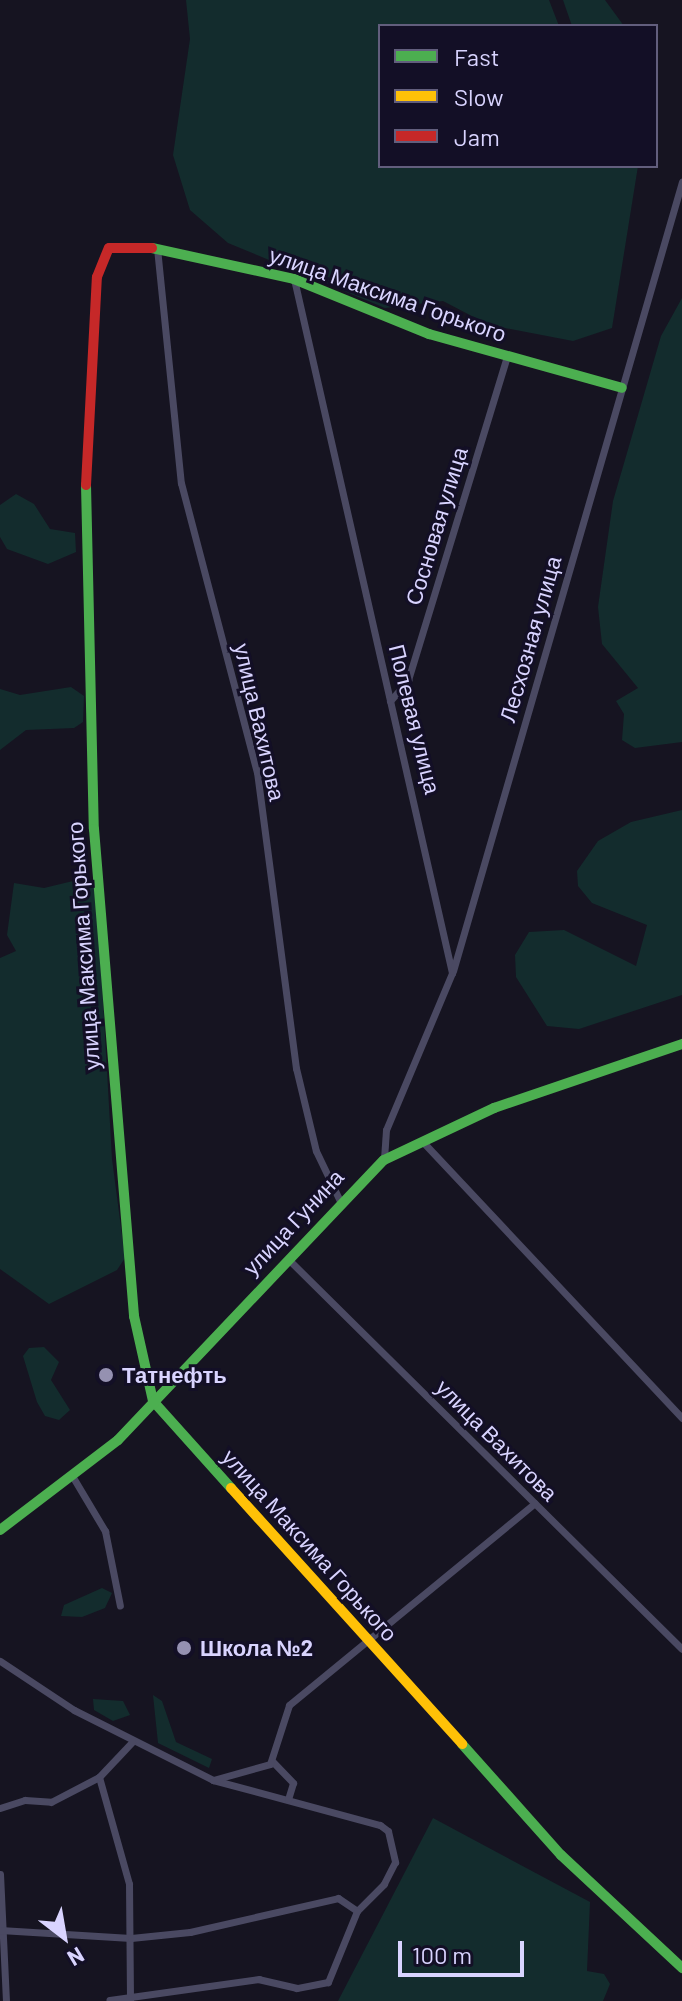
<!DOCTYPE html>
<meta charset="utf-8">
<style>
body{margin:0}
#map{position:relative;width:682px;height:2001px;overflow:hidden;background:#161421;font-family:Barlow,sans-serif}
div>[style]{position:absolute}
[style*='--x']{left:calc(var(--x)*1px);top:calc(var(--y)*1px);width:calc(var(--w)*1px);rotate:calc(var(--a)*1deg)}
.green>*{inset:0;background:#132c2d}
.street>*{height:7px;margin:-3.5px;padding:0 3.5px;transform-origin:3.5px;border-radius:3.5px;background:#4a4962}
.fast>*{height:10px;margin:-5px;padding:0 5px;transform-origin:5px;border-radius:5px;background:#4caf50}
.slow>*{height:10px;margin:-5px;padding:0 5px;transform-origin:5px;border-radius:5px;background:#ffc107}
.jam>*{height:10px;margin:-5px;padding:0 5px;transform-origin:5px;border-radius:5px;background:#c62828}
.dots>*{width:22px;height:22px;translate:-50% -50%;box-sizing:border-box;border:4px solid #130f26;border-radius:50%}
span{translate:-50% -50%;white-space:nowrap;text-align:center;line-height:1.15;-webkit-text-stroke:6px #130f26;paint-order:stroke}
.street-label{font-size:22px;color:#d9d4ff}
.poi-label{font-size:22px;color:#d9d4ff;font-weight:700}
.left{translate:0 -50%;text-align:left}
.legend{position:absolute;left:378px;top:24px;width:280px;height:144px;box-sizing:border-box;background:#130f26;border:2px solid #625e7d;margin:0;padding:10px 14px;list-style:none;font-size:24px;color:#d9d4ff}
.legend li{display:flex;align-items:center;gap:16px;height:40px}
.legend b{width:40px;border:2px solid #625e7d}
.north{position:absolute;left:24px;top:1897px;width:80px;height:80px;-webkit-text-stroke:6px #130f26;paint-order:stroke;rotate:149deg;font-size:22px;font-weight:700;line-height:32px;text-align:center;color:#d9d4ff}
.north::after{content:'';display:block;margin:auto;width:28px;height:36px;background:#d9d4ff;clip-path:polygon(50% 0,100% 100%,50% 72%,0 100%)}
.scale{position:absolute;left:398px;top:1941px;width:126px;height:36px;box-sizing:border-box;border:4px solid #d9d4ff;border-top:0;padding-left:10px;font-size:24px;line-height:28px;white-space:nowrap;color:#d9d4ff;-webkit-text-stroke:6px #130f26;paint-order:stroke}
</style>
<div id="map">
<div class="green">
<i style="clip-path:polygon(186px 0,549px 0,559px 26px,380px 26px,380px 166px,638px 166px,612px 328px,573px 341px,489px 325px,443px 301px,385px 308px,228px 243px,190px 210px,173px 155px,190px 39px)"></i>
<i style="clip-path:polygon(563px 0,605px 0,624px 26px,572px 26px)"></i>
<i style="clip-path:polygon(682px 298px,682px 742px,635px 748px,622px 740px,624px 714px,616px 701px,638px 688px,602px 644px,598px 607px,613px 501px,661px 336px)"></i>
<i style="clip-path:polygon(16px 494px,34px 504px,50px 529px,75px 533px,76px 552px,48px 564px,7px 549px,0 537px,0 505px)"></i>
<i style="clip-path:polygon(71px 687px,84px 696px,83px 722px,74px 728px,26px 730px,0 750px,0 689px,20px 695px)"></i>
<i style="clip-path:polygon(682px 810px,682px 995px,579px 1029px,547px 1026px,516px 977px,515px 955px,529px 932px,564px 930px,636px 966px,647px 925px,592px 903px,578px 886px,577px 871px,598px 841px,631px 822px)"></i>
<i style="clip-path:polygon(73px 881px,94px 885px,97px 895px,112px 1159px,125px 1258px,117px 1270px,49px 1304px,0 1269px,0 958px,16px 951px,7px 935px,14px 883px,44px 888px)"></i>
<i style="clip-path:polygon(44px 1347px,59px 1362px,51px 1380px,70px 1410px,59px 1420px,45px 1416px,37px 1402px,23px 1356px,29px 1348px)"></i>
<i style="clip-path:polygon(102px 1588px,112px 1593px,105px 1608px,82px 1617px,61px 1616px,64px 1605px)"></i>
<i style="clip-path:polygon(153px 1695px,162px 1701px,176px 1742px,212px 1759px,209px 1768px,158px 1743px)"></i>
<i style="clip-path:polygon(93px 1699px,123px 1701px,130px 1715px,113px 1721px,94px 1710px)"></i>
<i style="clip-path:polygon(433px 1818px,590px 1902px,587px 1971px,604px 1974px,610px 1984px,603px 2001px,338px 2001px)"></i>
</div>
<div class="street">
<i style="--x:157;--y:248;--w:236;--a:84.2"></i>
<i style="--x:181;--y:483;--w:299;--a:75.3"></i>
<i style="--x:257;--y:772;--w:299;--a:82.5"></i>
<i style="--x:296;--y:1068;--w:85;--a:76.5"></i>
<i style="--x:316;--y:1151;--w:55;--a:64.4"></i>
<i style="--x:294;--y:279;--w:712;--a:77.17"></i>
<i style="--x:452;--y:973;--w:170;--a:112.8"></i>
<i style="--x:386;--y:1130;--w:30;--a:94"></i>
<i style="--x:390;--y:701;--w:28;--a:-49"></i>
<i style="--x:408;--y:680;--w:339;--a:-73"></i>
<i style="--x:453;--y:971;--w:822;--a:-73.82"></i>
<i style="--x:422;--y:1141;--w:380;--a:46.8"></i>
<i style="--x:288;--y:1259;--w:554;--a:44.71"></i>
<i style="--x:74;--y:1479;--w:61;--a:59.2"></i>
<i style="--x:105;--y:1531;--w:76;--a:78.7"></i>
<i style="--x:0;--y:1661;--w:89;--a:33.5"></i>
<i style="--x:74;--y:1710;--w:156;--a:26.7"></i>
<i style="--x:213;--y:1780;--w:173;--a:15.1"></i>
<i style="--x:380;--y:1825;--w:10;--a:37"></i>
<i style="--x:388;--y:1831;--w:32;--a:77"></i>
<i style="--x:395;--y:1862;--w:25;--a:117"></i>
<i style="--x:384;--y:1884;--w:38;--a:135"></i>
<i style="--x:273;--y:1762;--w:29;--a:46"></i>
<i style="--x:293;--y:1783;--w:17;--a:107"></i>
<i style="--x:99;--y:1777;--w:111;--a:74.3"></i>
<i style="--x:129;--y:1884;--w:117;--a:89.5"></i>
<i style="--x:213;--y:1780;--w:59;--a:-15.7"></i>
<i style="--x:270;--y:1764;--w:62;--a:-72.1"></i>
<i style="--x:289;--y:1705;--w:318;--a:-39.4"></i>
<i style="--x:0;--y:1808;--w:26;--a:-18"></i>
<i style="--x:25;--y:1800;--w:26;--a:4"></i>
<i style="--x:51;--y:1802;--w:54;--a:-27.5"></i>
<i style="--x:99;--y:1777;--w:48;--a:-46.7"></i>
<i style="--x:0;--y:1874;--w:127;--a:87.3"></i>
<i style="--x:0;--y:1930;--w:131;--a:3.5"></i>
<i style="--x:131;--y:1938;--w:59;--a:-5.8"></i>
<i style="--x:190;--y:1932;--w:152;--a:-12.9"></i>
<i style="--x:338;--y:1898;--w:23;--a:34"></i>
<i style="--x:357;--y:1911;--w:77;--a:112.2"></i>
<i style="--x:328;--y:1982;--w:32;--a:169"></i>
<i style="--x:297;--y:1988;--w:39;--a:-167"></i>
<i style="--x:259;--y:1979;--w:151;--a:172"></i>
</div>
<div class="fast">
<i style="--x:152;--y:248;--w:145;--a:12.3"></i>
<i style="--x:294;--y:279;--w:146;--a:22.2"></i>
<i style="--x:429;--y:334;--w:200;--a:15.6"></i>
<i style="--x:86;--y:485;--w:344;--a:88.7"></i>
<i style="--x:94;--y:829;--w:489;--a:85.3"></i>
<i style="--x:134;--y:1316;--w:87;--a:77.4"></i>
<i style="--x:153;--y:1401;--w:117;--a:48.1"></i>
<i style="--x:0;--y:1530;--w:148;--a:-37.3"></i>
<i style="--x:118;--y:1440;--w:386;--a:-46.5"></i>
<i style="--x:384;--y:1160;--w:122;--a:-25.3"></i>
<i style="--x:494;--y:1108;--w:199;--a:-18.8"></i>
<i style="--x:462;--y:1744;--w:149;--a:48.3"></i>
<i style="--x:561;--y:1855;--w:166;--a:43"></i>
</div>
<div class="slow">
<i style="--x:231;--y:1488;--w:345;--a:47.9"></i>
</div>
<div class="jam">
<i style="--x:86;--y:485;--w:208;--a:-87"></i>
<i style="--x:97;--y:277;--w:31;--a:-68"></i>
<i style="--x:109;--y:248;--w:43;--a:0"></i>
</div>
<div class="dots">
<i style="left:106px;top:1375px;background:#9591b1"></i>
<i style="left:184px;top:1648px;background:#9591b1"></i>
</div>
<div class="street-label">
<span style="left:388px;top:294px;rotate:19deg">улица Максима Горького</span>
<span style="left:436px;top:526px;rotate:-73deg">Сосновая улица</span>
<span style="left:530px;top:639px;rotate:-74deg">Лесхозная улица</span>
<span style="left:415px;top:719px;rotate:76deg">Полевая улица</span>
<span style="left:260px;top:722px;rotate:77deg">улица Вахитова</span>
<span style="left:83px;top:946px;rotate:-94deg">улица Максима Горького</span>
<span style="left:293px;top:1222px;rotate:-47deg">улица Гунина</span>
<span style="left:497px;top:1440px;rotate:45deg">улица Вахитова</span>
<span style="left:310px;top:1545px;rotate:48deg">улица Максима Горького</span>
</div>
<div class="poi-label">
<span class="left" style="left:122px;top:1375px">Татнефть</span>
<span class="left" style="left:200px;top:1648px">Школа №2</span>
</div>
<ul class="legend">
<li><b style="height:10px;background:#4caf50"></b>Fast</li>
<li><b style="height:10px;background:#ffc107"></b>Slow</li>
<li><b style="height:10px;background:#c62828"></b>Jam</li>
</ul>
<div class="north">N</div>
<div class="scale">100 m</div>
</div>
